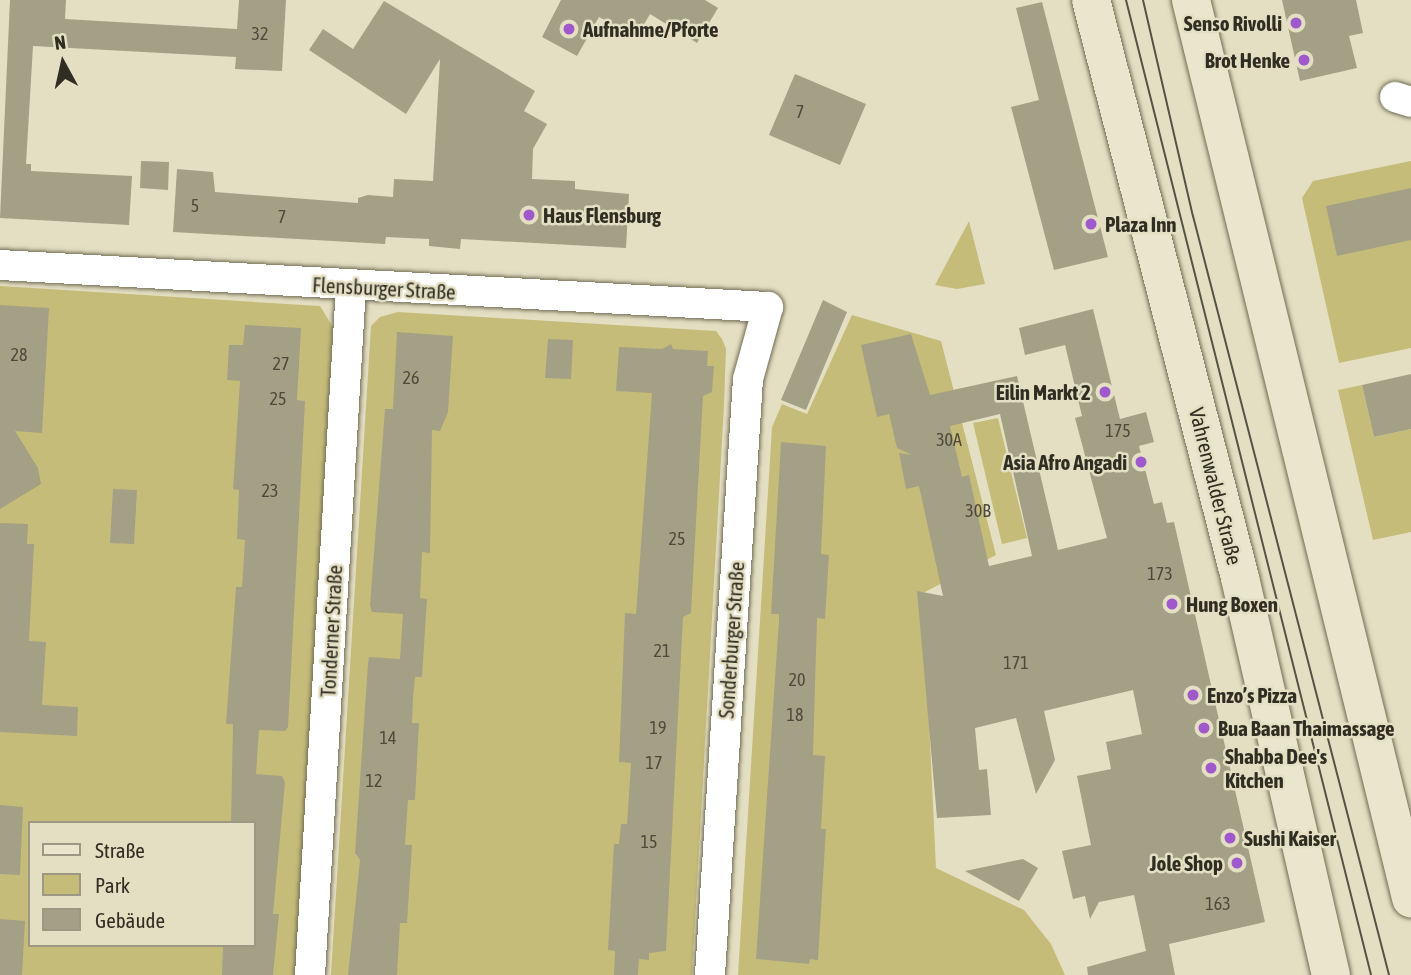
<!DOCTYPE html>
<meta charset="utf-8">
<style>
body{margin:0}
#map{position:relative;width:1411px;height:975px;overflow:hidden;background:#e4dfc3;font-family:"Asap Condensed",sans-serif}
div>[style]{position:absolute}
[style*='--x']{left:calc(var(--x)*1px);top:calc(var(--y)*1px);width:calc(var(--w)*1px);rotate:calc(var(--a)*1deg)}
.green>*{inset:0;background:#c6bc7a}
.building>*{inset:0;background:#a4a085}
.roads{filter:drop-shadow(0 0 2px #706c53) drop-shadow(0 0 2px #706c53)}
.minor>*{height:30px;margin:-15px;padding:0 15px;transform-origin:15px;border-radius:15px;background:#fff}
.secondary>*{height:38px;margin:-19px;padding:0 19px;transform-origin:19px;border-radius:19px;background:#eae6cd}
.tram>*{height:2px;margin:-1px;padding:0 1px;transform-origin:1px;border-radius:1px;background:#565345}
.dots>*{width:19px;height:19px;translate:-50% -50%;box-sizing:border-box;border:4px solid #e4dfc3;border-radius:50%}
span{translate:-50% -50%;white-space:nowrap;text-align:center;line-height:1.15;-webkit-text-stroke:5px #e4dfc3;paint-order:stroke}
.number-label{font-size:18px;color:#4d4a3c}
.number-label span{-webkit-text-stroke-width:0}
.poi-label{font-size:21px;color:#302e23;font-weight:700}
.right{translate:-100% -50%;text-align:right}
.left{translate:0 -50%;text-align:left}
.street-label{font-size:21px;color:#302e23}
.legend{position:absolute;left:28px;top:821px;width:228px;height:126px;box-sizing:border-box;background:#e4dfc3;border:2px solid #9c9883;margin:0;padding:9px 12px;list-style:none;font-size:21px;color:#302e23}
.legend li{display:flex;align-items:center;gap:14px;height:35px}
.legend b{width:35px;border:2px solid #9c9883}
.north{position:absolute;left:28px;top:28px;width:70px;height:70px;-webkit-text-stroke:5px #e4dfc3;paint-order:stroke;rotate:352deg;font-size:19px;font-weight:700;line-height:28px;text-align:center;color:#302e23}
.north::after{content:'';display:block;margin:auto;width:24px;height:32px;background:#302e23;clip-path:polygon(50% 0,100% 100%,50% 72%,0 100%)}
</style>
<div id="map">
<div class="green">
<i style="clip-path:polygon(1411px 161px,1411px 348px,1339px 363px,1302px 198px,1313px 181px)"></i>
<i style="clip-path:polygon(969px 221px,985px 284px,957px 289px,935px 285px)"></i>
<i style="clip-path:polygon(evenodd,0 286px,320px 306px,333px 327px,297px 975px,0 975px,0 286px,30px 823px,254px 823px,254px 945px,30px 945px,30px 823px)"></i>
<i style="clip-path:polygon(398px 312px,716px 331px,722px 339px,726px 349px,724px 405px,692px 975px,331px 975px,371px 326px,380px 317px)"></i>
<i style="clip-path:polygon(852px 315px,941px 341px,996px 555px,923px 593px,936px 868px,1024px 910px,1051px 944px,1065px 975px,738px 975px,772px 427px,782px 404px,807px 414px)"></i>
<i style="clip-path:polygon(1362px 385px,1374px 437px,1411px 429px,1411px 532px,1373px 540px,1338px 390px)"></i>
<i style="clip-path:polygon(998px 418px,1027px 538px,1002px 544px,973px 423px)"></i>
</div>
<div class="building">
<i style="clip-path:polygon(10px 0,66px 0,65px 19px,237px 29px,239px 0,286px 0,282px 71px,235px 69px,236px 57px,33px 46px,26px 164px,31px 164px,31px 171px,132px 176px,129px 225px,0 218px)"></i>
<i style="clip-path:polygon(561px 0,705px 0,718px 8px,697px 43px,650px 14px,637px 37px,599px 17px,577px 56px,542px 37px)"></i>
<i style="clip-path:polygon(1282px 0,1356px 0,1363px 33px,1349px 36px,1357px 68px,1300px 81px)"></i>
<i style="clip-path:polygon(384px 1px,535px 91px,524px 111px,547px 124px,533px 149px,532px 179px,575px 181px,575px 189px,629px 194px,626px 248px,461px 239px,460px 249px,429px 246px,429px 239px,386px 237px,385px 244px,173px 232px,177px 169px,213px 172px,215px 192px,358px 203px,358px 198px,368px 195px,393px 197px,394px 179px,433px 181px,440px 59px,406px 114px,309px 50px,323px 29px,353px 49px)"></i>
<i style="clip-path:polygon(1042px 2px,1108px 257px,1054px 270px,1011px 107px,1039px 100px,1016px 8px)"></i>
<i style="clip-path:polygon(795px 74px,866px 104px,840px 165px,769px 135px)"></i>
<i style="clip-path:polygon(141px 161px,169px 162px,168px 190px,140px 188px)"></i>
<i style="clip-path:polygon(1411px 188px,1411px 240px,1337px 256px,1326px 206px)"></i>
<i style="clip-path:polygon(823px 300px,847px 312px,806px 410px,781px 400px)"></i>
<i style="clip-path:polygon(0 305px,49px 308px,42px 433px,15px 431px,38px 468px,41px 484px,0 509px)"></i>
<i style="clip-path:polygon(evenodd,1093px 309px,1120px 419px,1146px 412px,1154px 442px,1139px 446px,1154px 504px,1162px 502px,1167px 523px,1174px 522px,1265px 922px,1169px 944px,1175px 975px,1088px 975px,1087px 967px,1146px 951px,1134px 895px,1099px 902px,1090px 919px,1085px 896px,1073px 899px,1062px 851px,1091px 845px,1077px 776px,1111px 769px,1106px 742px,1142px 734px,1133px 690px,1044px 711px,1055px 760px,1036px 794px,1016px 718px,975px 728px,979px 770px,987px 769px,991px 815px,937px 818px,917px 591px,943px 596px,919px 486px,906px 489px,899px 453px,912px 455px,897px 448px,889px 414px,877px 417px,861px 345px,911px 334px,930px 395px,1017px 376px,1058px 550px,1107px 538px,1075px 418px,1082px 416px,1065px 345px,1025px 355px,1019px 328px,1093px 309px,1000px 414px,1032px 556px,989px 566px,969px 475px,962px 477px,950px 426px,1000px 414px)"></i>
<i style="clip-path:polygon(245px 325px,301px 328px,297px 400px,305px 401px,288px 727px,285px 731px,259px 730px,256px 774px,282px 776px,285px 782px,273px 914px,279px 914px,273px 975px,222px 975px,223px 945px,254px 945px,254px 823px,231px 823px,233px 724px,226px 724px,236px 587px,242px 587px,245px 540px,237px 539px,239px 490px,233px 489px,240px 381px,227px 380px,229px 345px,243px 345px)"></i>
<i style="clip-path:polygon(397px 332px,453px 336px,448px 412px,440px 431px,432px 430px,430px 553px,422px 552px,420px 598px,427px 599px,422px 677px,415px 677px,413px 699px,412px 723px,419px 723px,415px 800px,408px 800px,405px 845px,412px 845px,407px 923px,400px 923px,397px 975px,348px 975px,360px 860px,355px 853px,368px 664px,369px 657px,400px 659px,403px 614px,372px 612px,370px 605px,385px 409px,393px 409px)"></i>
<i style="clip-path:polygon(548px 339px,573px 340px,571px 379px,545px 378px)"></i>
<i style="clip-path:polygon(671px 344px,673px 349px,708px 351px,707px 366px,714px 366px,712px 392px,703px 396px,691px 613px,683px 617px,666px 951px,649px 953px,649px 960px,639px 959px,638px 975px,614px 975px,615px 951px,608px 950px,614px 844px,619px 844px,621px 824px,627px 824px,631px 763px,619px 762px,625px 613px,636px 614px,652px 393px,616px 391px,619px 347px,662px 349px)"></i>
<i style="clip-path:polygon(1411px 374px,1411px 429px,1374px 437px,1362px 385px)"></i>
<i style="clip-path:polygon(781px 442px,826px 446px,821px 554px,829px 555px,825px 619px,817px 618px,813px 755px,825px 756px,821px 829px,826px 829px,818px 960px,810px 959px,809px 964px,756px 959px,779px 620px,779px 614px,771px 614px)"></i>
<i style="clip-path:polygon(113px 489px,137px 490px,134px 544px,110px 543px)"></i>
<i style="clip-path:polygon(0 523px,28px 524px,27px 544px,34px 544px,29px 641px,46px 642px,42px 705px,78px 707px,77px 736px,0 732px)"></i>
<i style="clip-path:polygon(0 805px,23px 807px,20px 875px,0 874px)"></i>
<i style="clip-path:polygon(1023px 859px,1038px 868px,1019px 901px,965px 871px)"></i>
<i style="clip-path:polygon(0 919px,25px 921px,22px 975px,0 975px)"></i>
</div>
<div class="roads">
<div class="minor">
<i style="--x:1395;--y:97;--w:17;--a:17"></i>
<i style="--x:0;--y:265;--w:769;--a:3.13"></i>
<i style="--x:768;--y:307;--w:75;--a:105.5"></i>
<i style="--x:748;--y:379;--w:597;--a:93.65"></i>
<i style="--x:310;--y:975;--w:689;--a:-86.59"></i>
</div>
<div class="secondary">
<i style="--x:1091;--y:0;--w:597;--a:75.54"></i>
<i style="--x:1240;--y:578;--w:407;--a:77.1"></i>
<i style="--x:1191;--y:0;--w:925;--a:76.23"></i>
</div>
</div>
<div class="tram">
<i style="--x:1126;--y:0;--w:1005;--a:75.89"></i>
<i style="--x:1143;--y:0;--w:222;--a:77"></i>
<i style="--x:1193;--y:216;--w:784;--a:75.52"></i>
</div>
<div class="dots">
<i style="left:1296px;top:23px;background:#9f59cd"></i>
<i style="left:569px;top:29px;background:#9f59cd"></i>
<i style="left:1304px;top:60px;background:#9f59cd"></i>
<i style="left:529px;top:215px;background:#9f59cd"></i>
<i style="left:1091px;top:224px;background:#9f59cd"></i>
<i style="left:1105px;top:392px;background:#9f59cd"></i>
<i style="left:1141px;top:462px;background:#9f59cd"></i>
<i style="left:1172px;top:604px;background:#9f59cd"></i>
<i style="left:1193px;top:695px;background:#9f59cd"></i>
<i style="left:1204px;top:728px;background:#9f59cd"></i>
<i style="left:1211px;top:768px;background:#9f59cd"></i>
<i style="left:1230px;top:838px;background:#9f59cd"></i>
<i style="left:1237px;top:863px;background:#9f59cd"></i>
</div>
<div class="number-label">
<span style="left:260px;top:34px">32</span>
<span style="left:800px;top:112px">7</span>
<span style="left:195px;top:206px">5</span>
<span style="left:282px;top:217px">7</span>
<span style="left:19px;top:355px">28</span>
<span style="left:281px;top:364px">27</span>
<span style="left:411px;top:378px">26</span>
<span style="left:278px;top:399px">25</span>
<span style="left:1118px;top:431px">175</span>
<span style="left:949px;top:440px">30A</span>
<span style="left:270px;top:491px">23</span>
<span style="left:978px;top:511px">30B</span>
<span style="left:677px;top:539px">25</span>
<span style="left:1160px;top:574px">173</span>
<span style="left:662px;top:651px">21</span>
<span style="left:1016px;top:663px">171</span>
<span style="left:797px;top:680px">20</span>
<span style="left:795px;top:715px">18</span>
<span style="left:658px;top:728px">19</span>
<span style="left:388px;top:738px">14</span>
<span style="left:654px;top:763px">17</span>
<span style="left:374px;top:781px">12</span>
<span style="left:649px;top:842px">15</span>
<span style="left:1218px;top:904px">163</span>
</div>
<div class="poi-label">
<span class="right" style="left:1282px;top:23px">Senso Rivolli</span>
<span class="left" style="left:583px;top:29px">Aufnahme/Pforte</span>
<span class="right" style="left:1290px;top:60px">Brot Henke</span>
<span class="left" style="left:543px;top:215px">Haus Flensburg</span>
<span class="left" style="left:1105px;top:224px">Plaza Inn</span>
<span class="right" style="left:1091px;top:392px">Eilin Markt 2</span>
<span class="right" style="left:1127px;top:462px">Asia Afro Angadi</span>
<span class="left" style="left:1186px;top:604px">Hung Boxen</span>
<span class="left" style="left:1207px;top:695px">Enzo’s Pizza</span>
<span class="left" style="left:1218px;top:728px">Bua Baan Thaimassage</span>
<span class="left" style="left:1225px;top:768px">Shabba Dee's<br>Kitchen</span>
<span class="left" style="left:1244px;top:838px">Sushi Kaiser</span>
<span class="right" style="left:1223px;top:863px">Jole Shop</span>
</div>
<div class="street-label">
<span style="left:384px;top:288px;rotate:3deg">Flensburger Straße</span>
<span style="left:1216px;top:486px;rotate:76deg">Vahrenwalder Straße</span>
<span style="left:331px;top:631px;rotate:-87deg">Tonderner Straße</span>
<span style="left:731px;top:640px;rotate:-86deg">Sonderburger Straße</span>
</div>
<ul class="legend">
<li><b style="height:9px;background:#eae6cd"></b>Straße</li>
<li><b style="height:19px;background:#c6bc7a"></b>Park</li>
<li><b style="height:19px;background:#a4a085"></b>Gebäude</li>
</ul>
<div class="north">N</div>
</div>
